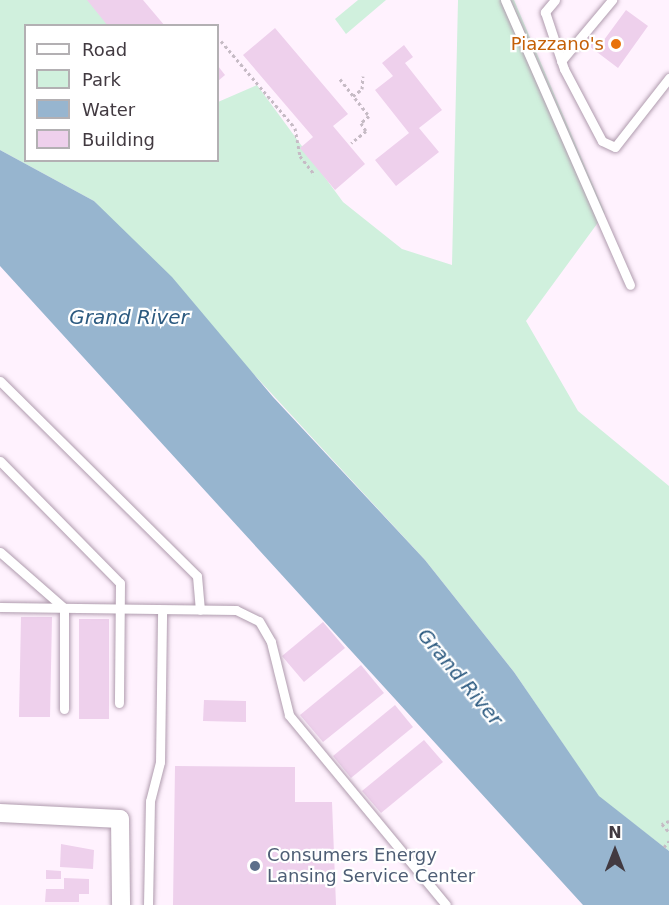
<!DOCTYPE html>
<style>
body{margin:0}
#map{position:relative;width:669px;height:905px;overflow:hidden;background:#fff2fe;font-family:"DejaVu Sans",sans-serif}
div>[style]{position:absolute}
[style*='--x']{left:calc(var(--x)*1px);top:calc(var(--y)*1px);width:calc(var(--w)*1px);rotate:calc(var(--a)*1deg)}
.green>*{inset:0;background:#d0f0dd}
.water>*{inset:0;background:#97b5cf}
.building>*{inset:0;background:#eed0ec}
.path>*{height:3px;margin-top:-1.5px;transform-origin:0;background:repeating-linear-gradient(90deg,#c6bbc5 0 3px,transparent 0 6px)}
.roads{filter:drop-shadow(0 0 2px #b09cae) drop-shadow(0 0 2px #b09cae)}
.service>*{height:9px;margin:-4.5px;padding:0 4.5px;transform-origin:4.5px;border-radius:4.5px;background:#fff}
.minor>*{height:18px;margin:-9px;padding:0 9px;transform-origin:9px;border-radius:9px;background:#fff}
.dots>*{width:16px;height:16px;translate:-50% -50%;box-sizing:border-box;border:3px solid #fff;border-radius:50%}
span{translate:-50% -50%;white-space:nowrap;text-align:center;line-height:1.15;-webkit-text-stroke:4.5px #fff;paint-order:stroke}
.food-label{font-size:18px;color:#c56008}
.right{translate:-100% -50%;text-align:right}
.service-label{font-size:18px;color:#4e5e75}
.left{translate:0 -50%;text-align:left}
.water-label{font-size:20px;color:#2c5a80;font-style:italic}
.legend{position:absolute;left:24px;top:24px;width:195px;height:138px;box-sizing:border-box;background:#fff;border:2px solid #b3b0b3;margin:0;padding:8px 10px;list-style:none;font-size:18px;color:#423a41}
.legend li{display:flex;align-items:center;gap:12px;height:30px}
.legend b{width:30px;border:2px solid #b3b0b3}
.north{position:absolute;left:585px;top:821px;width:60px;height:60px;-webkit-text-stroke:4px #fff;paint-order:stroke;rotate:0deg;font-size:16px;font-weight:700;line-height:24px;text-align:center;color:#423a41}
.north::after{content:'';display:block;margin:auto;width:21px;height:27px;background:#423a41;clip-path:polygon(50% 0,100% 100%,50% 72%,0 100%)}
</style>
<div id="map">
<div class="green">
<i style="clip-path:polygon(0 0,99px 0,117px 25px,26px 26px,26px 160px,218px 160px,218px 102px,257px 85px,343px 202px,402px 249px,452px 265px,458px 0,514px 0,605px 213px,526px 321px,578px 411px,669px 486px,669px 851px,599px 797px,514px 672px,425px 560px,94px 201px,0 150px)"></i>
<i style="clip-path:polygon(358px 0,386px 0,346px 34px,335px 19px)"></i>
</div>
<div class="water">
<i style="clip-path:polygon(0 150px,94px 201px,172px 277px,273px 397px,425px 560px,514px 672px,599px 796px,669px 851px,669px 905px,583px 905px,0 266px)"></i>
</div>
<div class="building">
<i style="clip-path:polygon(87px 0,143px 0,165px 26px,108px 26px)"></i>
<i style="clip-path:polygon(626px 10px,648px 26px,618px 68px,589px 46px,594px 39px,601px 44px)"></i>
<i style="clip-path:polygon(275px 28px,348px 114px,333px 126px,365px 164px,335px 190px,300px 148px,313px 137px,243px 55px)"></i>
<i style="clip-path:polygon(404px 45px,413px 57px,405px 63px,442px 110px,419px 128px,439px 152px,396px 186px,375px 160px,409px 133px,375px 90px,393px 76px,382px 63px)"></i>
<i style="clip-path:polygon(218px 66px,225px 75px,218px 81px)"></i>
<i style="clip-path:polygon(21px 617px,52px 617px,50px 717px,19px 717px)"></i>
<i style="clip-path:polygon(79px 619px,109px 619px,109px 719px,79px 719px)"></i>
<i style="clip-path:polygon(323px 622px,345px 648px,304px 682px,282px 656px)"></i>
<i style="clip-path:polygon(361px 665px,384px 693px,323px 742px,300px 715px)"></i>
<i style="clip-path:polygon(204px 700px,246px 701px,246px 722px,203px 721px)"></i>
<i style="clip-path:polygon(395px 705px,413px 727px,351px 778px,333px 756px)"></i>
<i style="clip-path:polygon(424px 740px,443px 762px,381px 813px,362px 791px)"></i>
<i style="clip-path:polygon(175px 766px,295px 767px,295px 802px,332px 802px,336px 905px,173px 905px)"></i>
<i style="clip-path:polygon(61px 844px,94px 850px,93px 869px,60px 867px)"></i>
<i style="clip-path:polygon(46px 870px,61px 871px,61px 879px,46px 879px)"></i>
<i style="clip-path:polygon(64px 878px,89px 879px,89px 894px,79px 894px,79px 902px,45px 902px,46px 889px,64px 889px)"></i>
</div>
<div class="path">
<i style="--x:221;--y:41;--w:114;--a:49.6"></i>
<i style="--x:295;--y:128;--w:28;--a:80"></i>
<i style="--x:300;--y:156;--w:24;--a:52"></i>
<i style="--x:340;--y:79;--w:47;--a:51.9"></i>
<i style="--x:369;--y:116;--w:11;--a:139"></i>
<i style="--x:361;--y:123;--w:9;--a:58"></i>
<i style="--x:366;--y:131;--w:19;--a:141"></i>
<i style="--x:353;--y:96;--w:11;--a:-38"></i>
<i style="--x:362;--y:89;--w:13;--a:-86"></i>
<i style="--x:669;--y:821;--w:8;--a:157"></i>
<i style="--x:662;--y:824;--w:11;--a:49"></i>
<i style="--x:664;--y:847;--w:8;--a:-50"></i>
</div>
<div class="roads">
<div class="service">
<i style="--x:505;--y:0;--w:311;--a:66.3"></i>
<i style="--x:555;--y:0;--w:16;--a:130"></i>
<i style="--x:545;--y:12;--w:60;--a:71.6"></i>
<i style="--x:564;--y:69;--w:81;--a:62.2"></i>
<i style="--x:602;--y:141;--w:14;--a:25"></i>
<i style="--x:615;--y:147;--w:88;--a:-52"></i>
<i style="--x:561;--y:61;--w:80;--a:-50.1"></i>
<i style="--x:0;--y:381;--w:277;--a:44.7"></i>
<i style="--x:197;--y:576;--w:34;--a:85"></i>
<i style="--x:0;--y:461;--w:171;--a:45.5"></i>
<i style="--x:120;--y:583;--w:120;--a:90.5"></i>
<i style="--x:0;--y:552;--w:85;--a:41.2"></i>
<i style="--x:64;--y:608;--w:101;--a:90"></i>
<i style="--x:0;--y:607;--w:236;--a:0.7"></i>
<i style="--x:236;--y:610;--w:25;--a:26"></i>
<i style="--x:259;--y:621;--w:24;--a:60"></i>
<i style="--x:271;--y:642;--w:75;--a:76.1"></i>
<i style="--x:289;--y:715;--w:246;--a:50.4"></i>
<i style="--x:148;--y:905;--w:104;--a:-88.9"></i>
<i style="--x:150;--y:801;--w:40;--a:-75.6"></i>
<i style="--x:160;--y:762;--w:152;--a:-89.2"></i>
</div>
<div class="minor">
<i style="--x:0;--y:813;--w:120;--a:2.9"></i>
<i style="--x:120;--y:819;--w:86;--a:89.3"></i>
</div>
</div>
<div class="dots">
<i style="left:616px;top:44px;background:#e8710a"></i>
<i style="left:255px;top:866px;background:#5c6f8a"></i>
</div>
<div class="food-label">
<span class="right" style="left:604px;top:44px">Piazzano's</span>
</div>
<div class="service-label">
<span class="left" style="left:267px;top:866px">Consumers Energy<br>Lansing Service Center</span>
</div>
<div class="water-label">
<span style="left:129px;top:317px">Grand River</span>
<span style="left:460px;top:677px;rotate:50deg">Grand River</span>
</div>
<ul class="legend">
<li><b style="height:8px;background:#fff"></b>Road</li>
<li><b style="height:16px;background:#d0f0dd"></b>Park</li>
<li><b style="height:16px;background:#97b5cf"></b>Water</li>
<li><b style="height:16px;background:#eed0ec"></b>Building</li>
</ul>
<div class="north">N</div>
</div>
